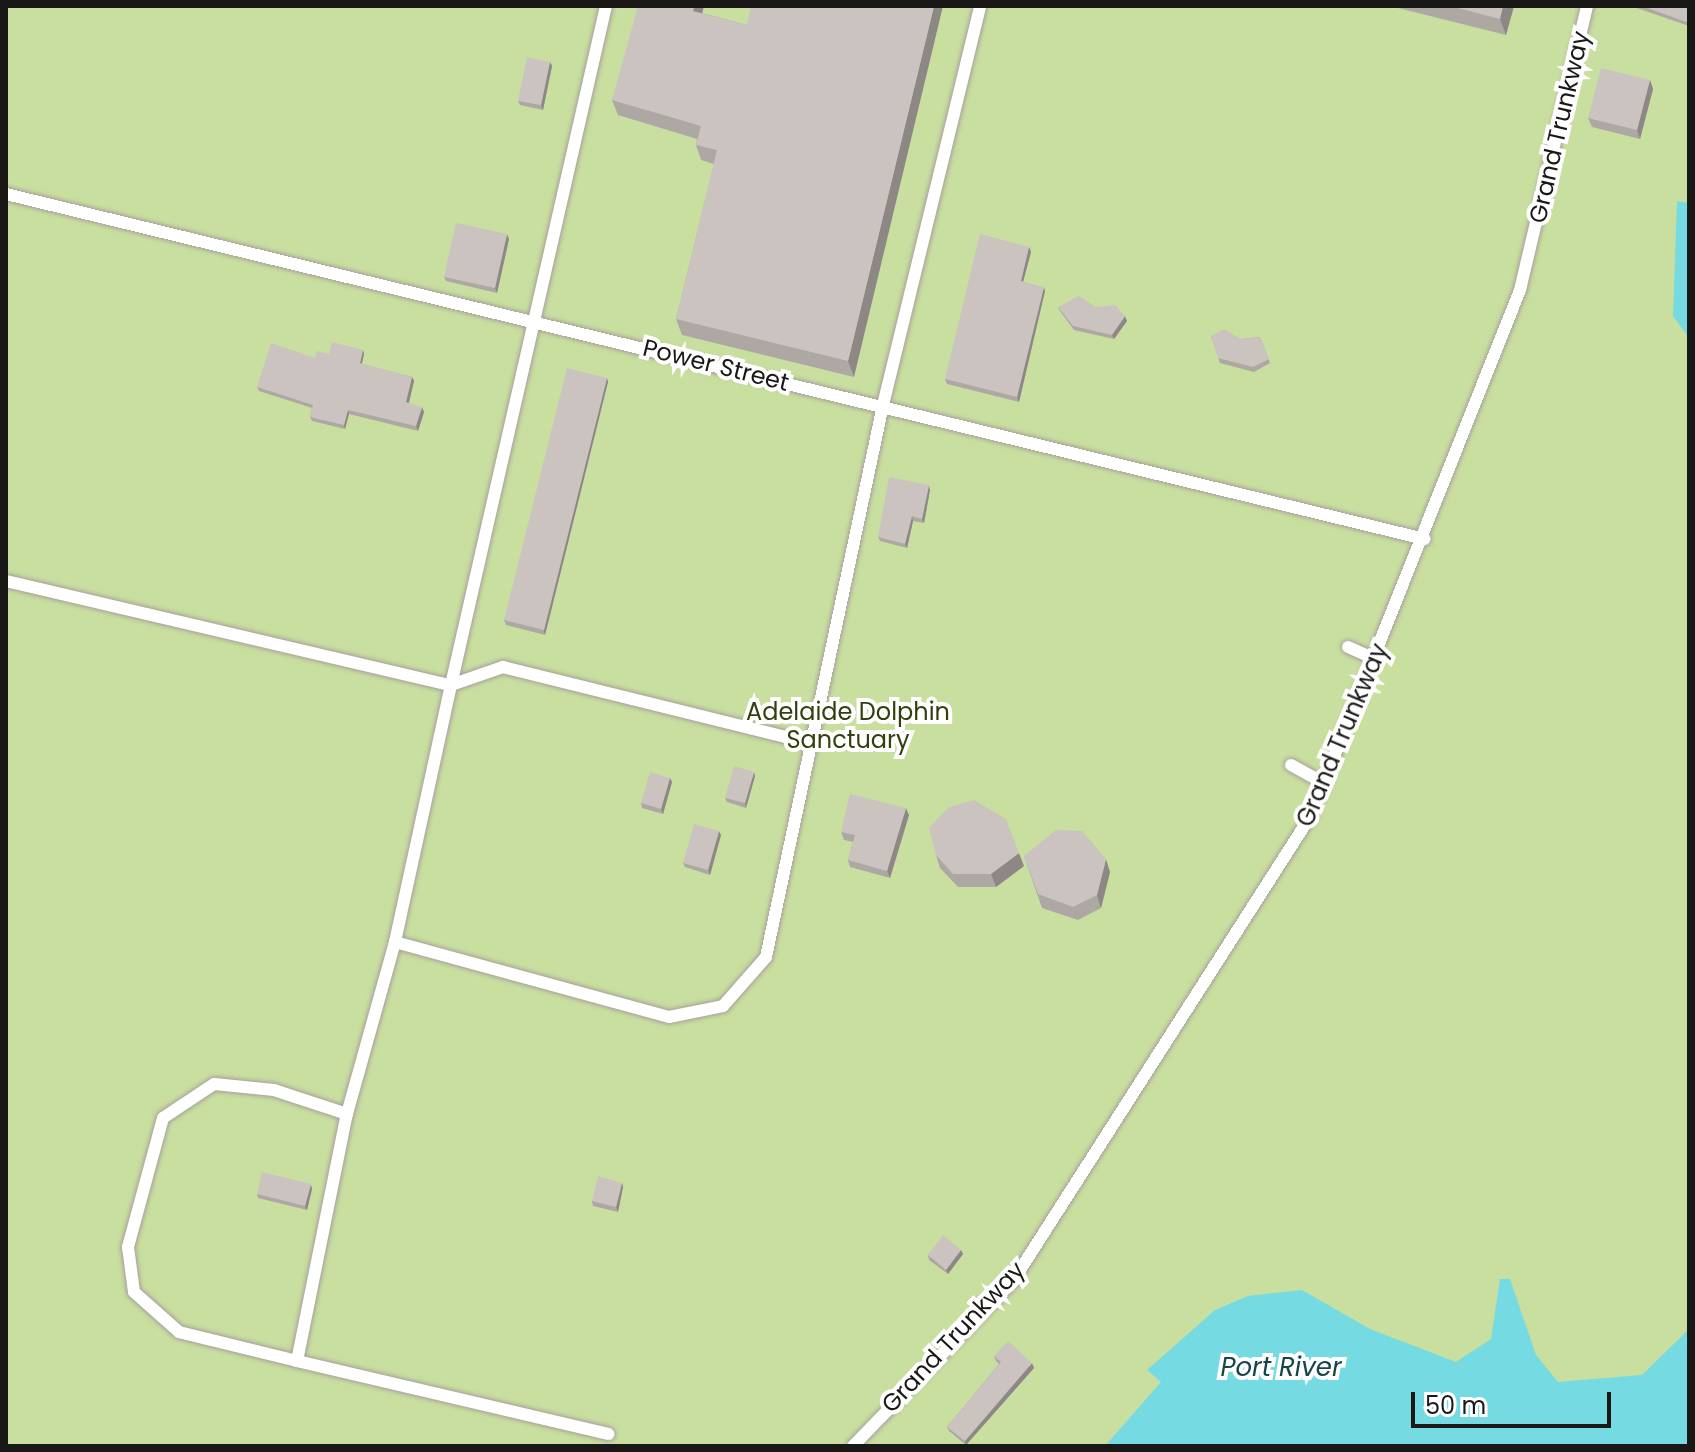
<!DOCTYPE html>
<style>
body{margin:0}
#map{position:relative;width:1695px;height:1452px;overflow:hidden;background:#e8e1dd;font-family:Poppins,sans-serif}
div>[style]{position:absolute}
[style*='--x']{left:calc(var(--x)*1px);top:calc(var(--y)*1px);width:calc(var(--w)*1px);rotate:calc(var(--a)*1deg)}
.green>*{inset:0;background:#c9df9f}
.water>*{inset:0;background:#75dae2}
.roads{filter:drop-shadow(0 0 2px #a7a09d) drop-shadow(0 0 2px #a7a09d)}
.service>*{height:12px;margin:-6px;padding:0 6px;transform-origin:6px;border-radius:6px;background:#fff}
.wall>*{inset:0;background:#aea8a4}
.shaded-wall>*{inset:0;background:#8d8886}
.building>*{inset:0;background:#cac3bf}
span{translate:-50% -50%;white-space:nowrap;text-align:center;line-height:1.15;-webkit-text-stroke:8px #fff;paint-order:stroke}
.street-label{font-size:24px;color:#1a1816}
.park-label{font-size:24px;color:#33400d}
.water-label{font-size:26px;color:#17464a;font-style:italic}
.frame{position:absolute;inset:0;border:8px solid #1a1816;pointer-events:none}
.scale{position:absolute;left:1411px;top:1392px;width:200px;height:36px;box-sizing:border-box;border:4px solid #1a1816;border-top:0;padding-left:10px;font-size:24px;line-height:28px;white-space:nowrap;color:#1a1816;-webkit-text-stroke:6px #fff;paint-order:stroke}
</style>
<div id="map">
<div class="green">
<i style="clip-path:polygon(6px 6px,1689px 6px,1689px 1446px,6px 1446px)"></i>
</div>
<div class="water">
<i style="clip-path:polygon(1677px 201px,1689px 203px,1689px 338px,1673px 316px)"></i>
<i style="clip-path:polygon(1500px 1279px,1510px 1279px,1536px 1355px,1558px 1382px,1642px 1375px,1689px 1329px,1689px 1446px,1105px 1446px,1161px 1382px,1147px 1370px,1215px 1310px,1248px 1296px,1302px 1290px,1370px 1329px,1456px 1362px,1491px 1339px)"></i>
</div>
<div class="roads">
<div class="service">
<i style="--x:606;--y:6;--w:696;--a:102.86"></i>
<i style="--x:451;--y:685;--w:55;--a:-19.1"></i>
<i style="--x:503;--y:667;--w:317;--a:13.9"></i>
<i style="--x:6;--y:194;--w:1460;--a:13.67"></i>
<i style="--x:6;--y:581;--w:457;--a:13.2"></i>
<i style="--x:451;--y:685;--w:263;--a:102.3"></i>
<i style="--x:395;--y:942;--w:179;--a:105.6"></i>
<i style="--x:1348;--y:647;--w:30;--a:24"></i>
<i style="--x:1291;--y:765;--w:38;--a:29"></i>
<i style="--x:395;--y:942;--w:284;--a:15.3"></i>
<i style="--x:669;--y:1017;--w:55;--a:-11.5"></i>
<i style="--x:723;--y:1006;--w:65;--a:-48.7"></i>
<i style="--x:766;--y:957;--w:564;--a:-78.03"></i>
<i style="--x:883;--y:405;--w:411;--a:-76.3"></i>
<i style="--x:297;--y:1361;--w:252;--a:-78.6"></i>
<i style="--x:347;--y:1114;--w:77;--a:-161.8"></i>
<i style="--x:274;--y:1090;--w:60;--a:-174.3"></i>
<i style="--x:214;--y:1084;--w:61;--a:146.3"></i>
<i style="--x:163;--y:1118;--w:134;--a:105.2"></i>
<i style="--x:128;--y:1247;--w:45;--a:82.4"></i>
<i style="--x:134;--y:1292;--w:60;--a:41.6"></i>
<i style="--x:179;--y:1332;--w:122;--a:13.8"></i>
<i style="--x:297;--y:1361;--w:320;--a:13.2"></i>
<i style="--x:853;--y:1446;--w:230;--a:-45.9"></i>
<i style="--x:1013;--y:1281;--w:551;--a:-57.38"></i>
<i style="--x:1310;--y:817;--w:567;--a:-68.27"></i>
<i style="--x:1520;--y:290;--w:292;--a:-76.7"></i>
</div>
</div>
<div class="wall">
<i style="clip-path:polygon(1390px 6px,1514px 6px,1506px 35px)"></i>
<i style="clip-path:polygon(1631px 6px,1689px 6px,1689px 26px)"></i>
<i style="clip-path:polygon(702px 13px,747px 25px,854px 377px,682px 335px,676px 319px,714px 164px,701px 160px,696px 145px,697px 139px,618px 115px,612px 100px)"></i>
<i style="clip-path:polygon(550px 62px,552px 66px,543px 110px,520px 105px,518px 101px)"></i>
<i style="clip-path:polygon(1650px 80px,1653px 89px,1640px 139px,1592px 127px,1588px 118px)"></i>
<i style="clip-path:polygon(509px 239px,497px 293px,446px 281px,444px 277px)"></i>
<i style="clip-path:polygon(1029px 247px,1031px 252px,1023px 282px,1045px 291px,1019px 402px,947px 384px,945px 379px)"></i>
<i style="clip-path:polygon(1058px 307px,1096px 307px,1127px 321px,1114px 339px,1074px 330px,1060px 311px)"></i>
<i style="clip-path:polygon(1211px 336px,1241px 339px,1260px 337px,1270px 363px,1254px 372px,1220px 363px)"></i>
<i style="clip-path:polygon(363px 350px,364px 354px,362px 364px,412px 377px,414px 381px,409px 403px,424px 412px,418px 431px,349px 414px,345px 429px,312px 421px,310px 417px,312px 408px,259px 391px,257px 387px,315px 358px,329px 354px)"></i>
<i style="clip-path:polygon(607px 378px,608px 382px,545px 635px,506px 625px,504px 620px)"></i>
<i style="clip-path:polygon(930px 490px,924px 523px,913px 521px,907px 548px,880px 541px,878px 537px)"></i>
<i style="clip-path:polygon(755px 776px,746px 808px,727px 802px,725px 798px)"></i>
<i style="clip-path:polygon(670px 778px,672px 782px,663px 814px,642px 808px,641px 803px)"></i>
<i style="clip-path:polygon(909px 815px,890px 878px,850px 867px,848px 860px,853px 842px,844px 840px,841px 832px)"></i>
<i style="clip-path:polygon(721px 835px,710px 875px,685px 867px,683px 863px)"></i>
<i style="clip-path:polygon(936px 855px,1024px 866px,996px 887px,958px 887px,940px 868px)"></i>
<i style="clip-path:polygon(1024px 856px,1110px 872px,1101px 908px,1078px 920px,1042px 908px)"></i>
<i style="clip-path:polygon(622px 1183px,623px 1187px,618px 1212px,593px 1206px,592px 1201px)"></i>
<i style="clip-path:polygon(312px 1189px,307px 1210px,258px 1198px,257px 1194px)"></i>
<i style="clip-path:polygon(961px 1250px,963px 1254px,948px 1274px,929px 1260px,928px 1255px)"></i>
<i style="clip-path:polygon(994px 1356px,1034px 1368px,966px 1445px,949px 1431px,947px 1427px,999px 1364px,996px 1361px)"></i>
</div>
<div class="shaded-wall">
<i style="clip-path:polygon(694px 6px,704px 6px,699px 26px,693px 11px)"></i>
<i style="clip-path:polygon(934px 6px,943px 6px,854px 377px,848px 361px)"></i>
<i style="clip-path:polygon(1503px 6px,1514px 6px,1506px 35px,1500px 19px)"></i>
<i style="clip-path:polygon(550px 62px,552px 66px,543px 110px,541px 105px)"></i>
<i style="clip-path:polygon(1650px 80px,1653px 89px,1640px 139px,1637px 130px)"></i>
<i style="clip-path:polygon(507px 234px,509px 239px,497px 293px,495px 288px)"></i>
<i style="clip-path:polygon(1029px 247px,1031px 252px,1022px 286px,1021px 281px)"></i>
<i style="clip-path:polygon(1044px 287px,1045px 291px,1019px 402px,1017px 397px)"></i>
<i style="clip-path:polygon(1125px 316px,1127px 321px,1114px 339px,1112px 335px)"></i>
<i style="clip-path:polygon(363px 350px,364px 354px,361px 367px,360px 363px)"></i>
<i style="clip-path:polygon(412px 377px,414px 381px,408px 406px,406px 402px)"></i>
<i style="clip-path:polygon(607px 378px,608px 382px,545px 635px,544px 630px)"></i>
<i style="clip-path:polygon(422px 407px,424px 412px,418px 431px,416px 426px)"></i>
<i style="clip-path:polygon(348px 410px,349px 414px,345px 429px,344px 425px)"></i>
<i style="clip-path:polygon(929px 485px,930px 490px,924px 523px,922px 519px)"></i>
<i style="clip-path:polygon(912px 516px,913px 521px,907px 548px,905px 544px)"></i>
<i style="clip-path:polygon(754px 772px,755px 776px,746px 808px,745px 803px)"></i>
<i style="clip-path:polygon(670px 778px,672px 782px,663px 814px,661px 809px)"></i>
<i style="clip-path:polygon(906px 808px,909px 815px,890px 878px,887px 871px)"></i>
<i style="clip-path:polygon(719px 831px,721px 835px,710px 875px,708px 870px)"></i>
<i style="clip-path:polygon(1019px 853px,1024px 866px,996px 887px,991px 874px)"></i>
<i style="clip-path:polygon(1106px 859px,1110px 872px,1101px 908px,1097px 895px)"></i>
<i style="clip-path:polygon(622px 1183px,623px 1187px,618px 1212px,616px 1207px)"></i>
<i style="clip-path:polygon(311px 1184px,312px 1189px,307px 1210px,305px 1206px)"></i>
<i style="clip-path:polygon(961px 1250px,963px 1254px,948px 1274px,946px 1270px)"></i>
<i style="clip-path:polygon(1032px 1363px,1034px 1368px,966px 1445px,965px 1441px)"></i>
</div>
<div class="building">
<i style="clip-path:polygon(638px 6px,694px 6px,693px 11px,747px 25px,751px 6px,934px 6px,848px 361px,676px 319px,717px 150px,696px 145px,701px 126px,612px 100px)"></i>
<i style="clip-path:polygon(1450px 6px,1503px 6px,1500px 19px)"></i>
<i style="clip-path:polygon(1642px 6px,1689px 6px,1689px 23px)"></i>
<i style="clip-path:polygon(527px 57px,550px 62px,541px 105px,518px 101px)"></i>
<i style="clip-path:polygon(1601px 68px,1650px 80px,1637px 130px,1588px 118px)"></i>
<i style="clip-path:polygon(456px 223px,507px 234px,495px 288px,444px 277px)"></i>
<i style="clip-path:polygon(980px 234px,1029px 247px,1021px 281px,1044px 287px,1017px 397px,945px 379px)"></i>
<i style="clip-path:polygon(1079px 296px,1096px 307px,1115px 305px,1125px 316px,1112px 335px,1073px 326px,1058px 307px)"></i>
<i style="clip-path:polygon(1224px 329px,1241px 339px,1260px 337px,1269px 359px,1253px 367px,1218px 358px,1211px 336px)"></i>
<i style="clip-path:polygon(332px 342px,363px 350px,360px 363px,412px 377px,406px 402px,422px 407px,416px 426px,348px 410px,344px 425px,310px 417px,313px 405px,257px 387px,271px 343px,315px 358px,317px 351px,329px 354px)"></i>
<i style="clip-path:polygon(567px 368px,607px 378px,544px 630px,504px 620px)"></i>
<i style="clip-path:polygon(889px 477px,929px 485px,922px 519px,912px 516px,905px 544px,878px 537px)"></i>
<i style="clip-path:polygon(734px 766px,754px 772px,745px 803px,725px 798px)"></i>
<i style="clip-path:polygon(650px 772px,670px 778px,661px 809px,641px 803px)"></i>
<i style="clip-path:polygon(850px 794px,906px 808px,887px 871px,848px 860px,855px 835px,841px 832px)"></i>
<i style="clip-path:polygon(974px 800px,1006px 819px,1019px 853px,991px 874px,953px 874px,936px 855px,929px 828px,949px 807px)"></i>
<i style="clip-path:polygon(694px 824px,719px 831px,708px 870px,683px 863px)"></i>
<i style="clip-path:polygon(1056px 830px,1082px 831px,1106px 859px,1097px 895px,1073px 907px,1038px 894px,1024px 856px)"></i>
<i style="clip-path:polygon(262px 1172px,311px 1184px,305px 1206px,257px 1194px)"></i>
<i style="clip-path:polygon(598px 1176px,622px 1183px,616px 1207px,592px 1201px)"></i>
<i style="clip-path:polygon(943px 1235px,961px 1250px,946px 1270px,928px 1255px)"></i>
<i style="clip-path:polygon(1008px 1341px,1032px 1363px,965px 1441px,947px 1427px,1001px 1362px,994px 1356px)"></i>
</div>
<div class="street-label">
<span style="left:1559px;top:127px;rotate:-77deg">Grand Trunkway</span>
<span style="left:716px;top:365px;rotate:14deg">Power Street</span>
<span style="left:1342px;top:735px;rotate:-67deg">Grand Trunkway</span>
<span style="left:953px;top:1337px;rotate:-47deg">Grand Trunkway</span>
</div>
<div class="park-label">
<span style="left:848px;top:726px">Adelaide Dolphin<br>Sanctuary</span>
</div>
<div class="water-label">
<span style="left:1281px;top:1368px">Port River</span>
</div>
<div class="frame"></div>
<div class="scale">50 m</div>
</div>
